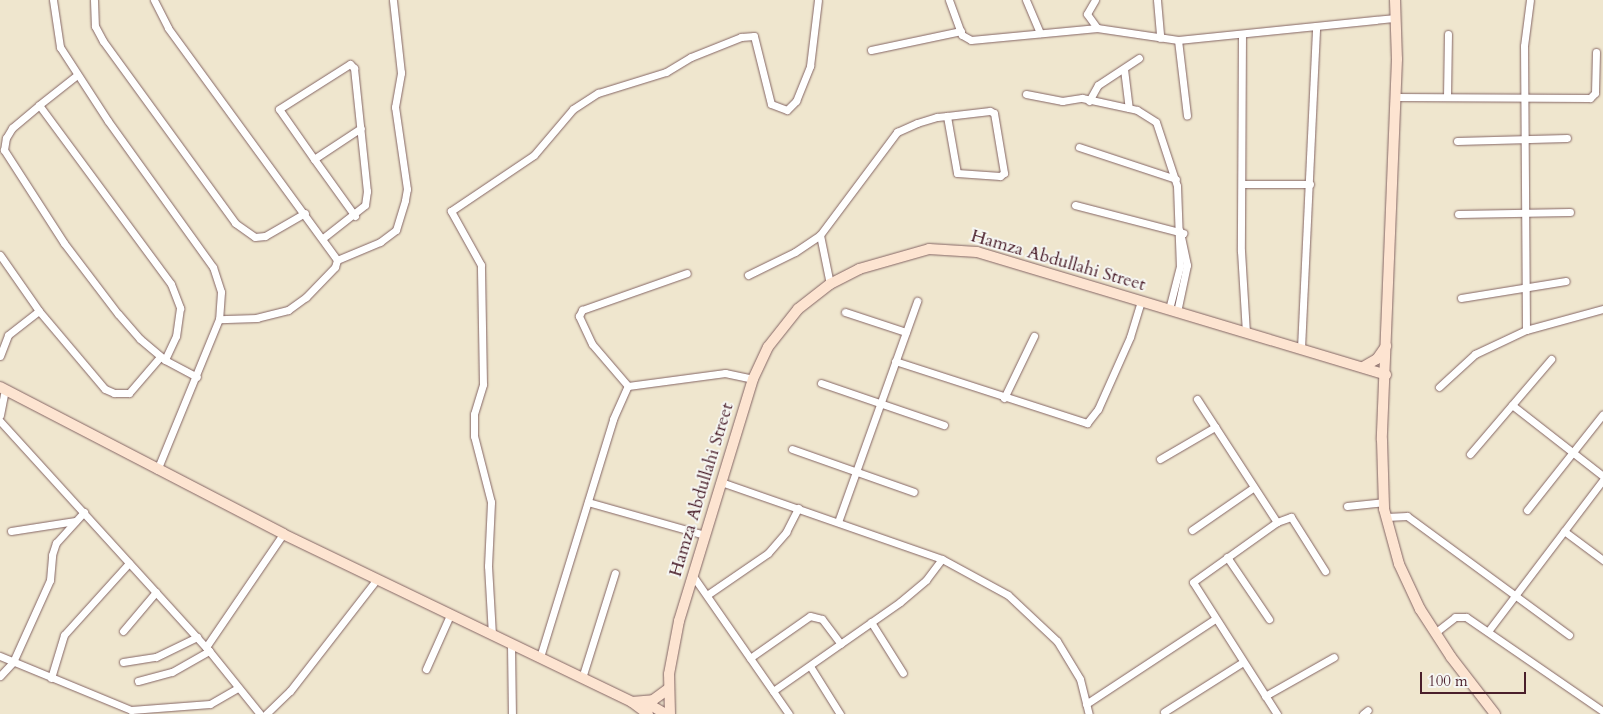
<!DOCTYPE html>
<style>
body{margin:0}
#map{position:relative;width:1603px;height:714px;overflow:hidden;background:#efe6ce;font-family:Cardo,serif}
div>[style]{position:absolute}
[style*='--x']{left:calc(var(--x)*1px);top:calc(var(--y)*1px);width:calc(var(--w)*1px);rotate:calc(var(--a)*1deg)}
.roads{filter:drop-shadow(0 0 1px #846564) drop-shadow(0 0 1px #846564)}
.street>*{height:7px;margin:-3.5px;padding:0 3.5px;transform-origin:3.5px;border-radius:3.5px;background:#fff}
.secondary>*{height:10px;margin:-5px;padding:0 5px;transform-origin:5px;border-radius:5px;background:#fde4d1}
span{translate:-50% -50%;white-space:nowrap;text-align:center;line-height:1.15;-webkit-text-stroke:4px #f6f6f2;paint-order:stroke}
.street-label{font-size:18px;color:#4a1f2b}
.scale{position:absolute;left:1420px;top:672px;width:106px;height:22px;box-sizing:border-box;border:2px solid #4a1f2b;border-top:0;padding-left:6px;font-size:15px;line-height:18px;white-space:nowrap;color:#4a1f2b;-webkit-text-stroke:4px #f6f6f2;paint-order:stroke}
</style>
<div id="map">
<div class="roads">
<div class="street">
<i style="--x:53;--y:0;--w:48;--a:81.5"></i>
<i style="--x:60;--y:47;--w:88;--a:57"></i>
<i style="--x:108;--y:121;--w:180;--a:54.3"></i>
<i style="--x:213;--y:267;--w:26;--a:72"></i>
<i style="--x:221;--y:292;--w:27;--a:94"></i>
<i style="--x:219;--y:319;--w:163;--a:112.3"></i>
<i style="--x:94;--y:0;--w:26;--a:88"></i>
<i style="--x:95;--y:26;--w:17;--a:62"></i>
<i style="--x:103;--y:41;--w:225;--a:54"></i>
<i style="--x:235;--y:223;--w:24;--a:35"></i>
<i style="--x:255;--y:237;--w:10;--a:-6"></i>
<i style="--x:265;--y:236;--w:46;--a:-29.9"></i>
<i style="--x:154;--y:0;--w:31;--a:63"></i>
<i style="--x:168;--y:28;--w:287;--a:53.9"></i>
<i style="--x:337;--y:260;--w:7;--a:106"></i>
<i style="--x:335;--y:267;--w:42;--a:134"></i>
<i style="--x:306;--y:297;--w:22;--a:144"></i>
<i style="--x:288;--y:310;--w:32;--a:166"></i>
<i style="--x:257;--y:318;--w:38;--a:178"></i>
<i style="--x:949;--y:0;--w:37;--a:70"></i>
<i style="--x:962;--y:35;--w:10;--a:29"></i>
<i style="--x:971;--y:40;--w:127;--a:-5.4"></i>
<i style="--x:1097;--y:28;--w:82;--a:8.4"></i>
<i style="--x:1178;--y:40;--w:219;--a:-5.8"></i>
<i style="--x:1026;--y:0;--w:36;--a:67"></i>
<i style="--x:1095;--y:0;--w:16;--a:120"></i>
<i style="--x:1087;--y:14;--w:17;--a:54"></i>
<i style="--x:1157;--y:0;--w:38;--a:85"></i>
<i style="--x:1242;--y:34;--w:217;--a:90.3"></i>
<i style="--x:1241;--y:251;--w:81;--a:86.5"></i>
<i style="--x:1178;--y:40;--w:76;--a:83.2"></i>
<i style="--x:871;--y:50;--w:92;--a:-11.9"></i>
<i style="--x:1124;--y:69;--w:39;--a:83"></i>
<i style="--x:1026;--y:94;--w:37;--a:11"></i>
<i style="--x:1062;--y:101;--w:20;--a:-9"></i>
<i style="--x:1082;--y:98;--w:56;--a:12.3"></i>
<i style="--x:1137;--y:110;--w:22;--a:32"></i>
<i style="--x:1156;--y:122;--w:67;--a:71.8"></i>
<i style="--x:1177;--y:186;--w:80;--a:87.9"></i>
<i style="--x:1180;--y:266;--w:44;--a:104.3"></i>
<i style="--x:1395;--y:97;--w:195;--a:0.3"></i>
<i style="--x:1590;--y:98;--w:7;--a:-45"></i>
<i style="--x:1595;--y:93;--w:41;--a:-88.6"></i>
<i style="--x:1447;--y:97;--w:63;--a:-89.1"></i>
<i style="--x:1089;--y:101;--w:18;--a:-61"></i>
<i style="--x:1098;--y:85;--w:49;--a:-33.4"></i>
<i style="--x:39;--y:105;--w:48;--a:-38.3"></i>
<i style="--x:1457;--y:141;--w:110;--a:-1.6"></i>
<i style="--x:1079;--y:147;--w:102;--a:18.3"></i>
<i style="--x:314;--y:159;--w:61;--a:-125"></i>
<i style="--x:279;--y:109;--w:84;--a:-32.4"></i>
<i style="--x:350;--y:64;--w:6;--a:45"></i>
<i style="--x:354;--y:68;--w:124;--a:84"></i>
<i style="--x:367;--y:191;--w:14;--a:98"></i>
<i style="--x:365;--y:205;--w:53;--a:141.8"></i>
<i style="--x:1242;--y:184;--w:68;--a:0"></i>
<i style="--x:1075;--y:205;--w:112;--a:14.5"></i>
<i style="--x:1458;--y:214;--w:112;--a:-1"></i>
<i style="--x:355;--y:216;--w:70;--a:-125.7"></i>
<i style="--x:314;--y:159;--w:56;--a:-33.4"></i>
<i style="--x:820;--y:235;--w:50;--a:78.5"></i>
<i style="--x:0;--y:255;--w:68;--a:55.1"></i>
<i style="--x:39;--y:311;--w:102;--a:49.8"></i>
<i style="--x:105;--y:389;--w:10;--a:24"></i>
<i style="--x:114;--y:393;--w:15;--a:0"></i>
<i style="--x:129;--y:393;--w:48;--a:-49.3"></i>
<i style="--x:337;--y:260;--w:47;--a:-22.7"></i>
<i style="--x:380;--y:242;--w:20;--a:-37"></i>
<i style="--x:396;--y:230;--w:31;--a:-73"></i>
<i style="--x:405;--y:200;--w:11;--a:-80"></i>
<i style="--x:407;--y:189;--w:83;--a:-98.3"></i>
<i style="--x:395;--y:107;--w:35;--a:-80"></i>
<i style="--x:401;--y:73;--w:73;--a:-96.3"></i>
<i style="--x:748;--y:275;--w:52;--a:-26.1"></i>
<i style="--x:795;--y:252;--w:30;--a:-34"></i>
<i style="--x:820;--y:235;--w:129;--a:-53.2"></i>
<i style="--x:897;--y:132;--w:22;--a:-24"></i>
<i style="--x:917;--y:123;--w:21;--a:-17"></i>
<i style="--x:937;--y:117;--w:10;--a:-6"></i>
<i style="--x:947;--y:116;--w:43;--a:-6.6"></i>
<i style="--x:990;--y:111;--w:4;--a:27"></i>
<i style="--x:994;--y:113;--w:61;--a:80.5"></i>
<i style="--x:1004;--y:173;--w:5;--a:143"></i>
<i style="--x:1000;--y:176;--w:43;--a:-176"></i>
<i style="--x:957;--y:173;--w:58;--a:-100"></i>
<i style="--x:1461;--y:298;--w:106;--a:-9.2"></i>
<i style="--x:845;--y:312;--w:64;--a:18.2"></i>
<i style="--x:1177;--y:312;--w:48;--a:-78"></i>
<i style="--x:1187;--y:265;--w:35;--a:-102"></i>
<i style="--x:1526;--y:330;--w:284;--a:-90.4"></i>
<i style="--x:1524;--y:46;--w:46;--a:-82.6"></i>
<i style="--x:1301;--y:348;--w:322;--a:-87.3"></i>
<i style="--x:0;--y:356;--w:22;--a:-69"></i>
<i style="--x:8;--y:335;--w:39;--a:-38"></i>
<i style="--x:165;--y:360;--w:33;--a:-140"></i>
<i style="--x:140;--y:339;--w:33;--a:-131"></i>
<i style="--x:118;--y:314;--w:89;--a:-127.3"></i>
<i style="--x:64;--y:243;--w:111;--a:-122.8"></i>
<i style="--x:4;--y:150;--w:12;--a:-81"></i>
<i style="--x:6;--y:138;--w:12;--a:-59"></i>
<i style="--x:12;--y:128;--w:35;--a:-40"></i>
<i style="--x:39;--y:105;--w:222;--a:53.6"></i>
<i style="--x:171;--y:284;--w:26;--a:69"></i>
<i style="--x:180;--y:308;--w:28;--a:98"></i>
<i style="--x:176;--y:336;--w:26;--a:115"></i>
<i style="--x:165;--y:360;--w:36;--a:28"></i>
<i style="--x:895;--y:361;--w:202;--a:17.9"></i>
<i style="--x:1087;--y:423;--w:18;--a:-52"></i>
<i style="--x:1098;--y:409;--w:79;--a:-66"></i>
<i style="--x:1130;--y:337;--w:38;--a:-73"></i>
<i style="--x:821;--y:383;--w:130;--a:18.9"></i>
<i style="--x:628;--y:386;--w:55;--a:-130.6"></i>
<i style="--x:592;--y:344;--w:31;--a:-115"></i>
<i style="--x:579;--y:316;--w:7;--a:-63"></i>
<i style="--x:582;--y:310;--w:111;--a:-19.4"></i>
<i style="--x:628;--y:386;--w:98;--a:-7.6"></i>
<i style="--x:725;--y:373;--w:29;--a:12"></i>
<i style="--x:1439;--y:387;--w:49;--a:-42.5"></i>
<i style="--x:1475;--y:354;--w:56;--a:-25.2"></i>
<i style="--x:1526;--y:330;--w:80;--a:-15.3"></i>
<i style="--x:1004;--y:398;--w:69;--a:-64.2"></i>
<i style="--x:1197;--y:399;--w:147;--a:57"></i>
<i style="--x:1512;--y:405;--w:115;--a:38"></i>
<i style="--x:0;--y:415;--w:25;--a:-79"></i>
<i style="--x:0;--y:421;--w:306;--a:47.7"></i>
<i style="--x:206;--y:647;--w:86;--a:51.1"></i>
<i style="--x:792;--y:449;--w:129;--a:19.4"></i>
<i style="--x:1470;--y:454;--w:125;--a:-49.5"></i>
<i style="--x:1160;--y:459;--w:64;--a:-30.2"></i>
<i style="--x:721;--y:482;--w:234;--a:19.2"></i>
<i style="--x:942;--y:559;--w:75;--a:28.6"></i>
<i style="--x:1008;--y:595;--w:67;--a:43.2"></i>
<i style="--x:1057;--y:641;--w:44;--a:58.8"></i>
<i style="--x:1080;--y:679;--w:36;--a:76"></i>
<i style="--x:588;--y:502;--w:122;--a:15.8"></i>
<i style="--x:1347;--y:506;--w:36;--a:-6"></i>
<i style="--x:1527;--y:510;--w:122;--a:-51.6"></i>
<i style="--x:1386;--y:517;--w:21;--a:-3"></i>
<i style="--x:1407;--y:516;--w:201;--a:36.3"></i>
<i style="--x:838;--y:522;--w:235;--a:-70.3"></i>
<i style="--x:1192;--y:530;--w:75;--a:-34.7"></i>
<i style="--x:11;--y:531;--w:65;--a:-8.9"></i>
<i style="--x:1564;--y:531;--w:49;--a:36.6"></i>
<i style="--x:1227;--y:557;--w:75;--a:55.9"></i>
<i style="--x:693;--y:576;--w:168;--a:55.2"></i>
<i style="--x:707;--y:595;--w:74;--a:-34.5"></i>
<i style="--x:768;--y:553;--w:28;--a:-49"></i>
<i style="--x:786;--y:532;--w:27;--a:-63"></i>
<i style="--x:871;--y:622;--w:60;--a:57.9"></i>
<i style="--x:1489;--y:630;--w:188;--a:-52.8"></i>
<i style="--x:123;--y:631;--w:51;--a:-49.8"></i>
<i style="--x:1436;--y:632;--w:24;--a:-38"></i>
<i style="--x:1455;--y:617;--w:11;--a:0"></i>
<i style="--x:1466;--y:617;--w:166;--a:34.5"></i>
<i style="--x:492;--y:635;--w:69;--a:-93.3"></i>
<i style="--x:488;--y:566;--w:64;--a:-87.3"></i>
<i style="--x:491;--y:502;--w:68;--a:-104.4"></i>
<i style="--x:474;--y:436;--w:22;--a:-90"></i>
<i style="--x:474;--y:414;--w:31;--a:-73"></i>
<i style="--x:483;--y:384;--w:119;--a:-91"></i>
<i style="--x:481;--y:265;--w:62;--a:-119.1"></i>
<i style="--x:451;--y:211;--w:100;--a:-34"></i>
<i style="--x:534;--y:155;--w:60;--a:-49.7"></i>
<i style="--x:573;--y:109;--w:30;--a:-33"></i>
<i style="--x:598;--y:93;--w:71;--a:-17.2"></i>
<i style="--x:666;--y:72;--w:29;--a:-31"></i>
<i style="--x:691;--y:57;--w:54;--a:-21.8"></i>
<i style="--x:741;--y:37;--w:13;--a:-4"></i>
<i style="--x:754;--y:36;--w:70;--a:76"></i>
<i style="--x:771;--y:104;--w:17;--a:21"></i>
<i style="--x:787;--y:110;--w:13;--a:-45"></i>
<i style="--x:796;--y:101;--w:38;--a:-68"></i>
<i style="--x:810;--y:66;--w:66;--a:-83.1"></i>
<i style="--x:511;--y:645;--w:69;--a:89.2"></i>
<i style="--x:206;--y:647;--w:137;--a:-55.7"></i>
<i style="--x:0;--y:656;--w:142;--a:22.4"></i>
<i style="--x:131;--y:710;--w:79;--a:-4.3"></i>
<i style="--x:210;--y:704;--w:32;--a:-30"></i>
<i style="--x:540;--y:657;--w:249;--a:-72.9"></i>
<i style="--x:613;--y:419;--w:36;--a:-66"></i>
<i style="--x:750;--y:658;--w:73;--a:-35"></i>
<i style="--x:810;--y:616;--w:12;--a:14"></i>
<i style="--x:822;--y:619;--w:31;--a:53"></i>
<i style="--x:123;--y:662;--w:33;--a:-9"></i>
<i style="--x:156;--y:657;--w:46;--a:-26"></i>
<i style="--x:810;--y:666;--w:57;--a:58"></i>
<i style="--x:426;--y:669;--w:59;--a:-66"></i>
<i style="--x:0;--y:676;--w:19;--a:-47"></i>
<i style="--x:13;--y:662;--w:90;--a:-65.7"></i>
<i style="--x:50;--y:580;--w:25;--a:-85"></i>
<i style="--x:52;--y:555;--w:13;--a:-72"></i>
<i style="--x:56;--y:543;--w:42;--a:-47.9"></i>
<i style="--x:51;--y:678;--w:45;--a:-73.2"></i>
<i style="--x:64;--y:635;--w:97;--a:-47.9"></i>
<i style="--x:582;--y:678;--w:110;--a:-72.6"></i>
<i style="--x:138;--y:681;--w:35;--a:-15"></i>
<i style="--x:172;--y:672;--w:43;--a:-29.6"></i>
<i style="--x:773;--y:691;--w:155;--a:-35"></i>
<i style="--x:900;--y:602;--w:34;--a:-40"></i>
<i style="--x:926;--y:580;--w:26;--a:-53"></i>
<i style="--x:1265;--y:696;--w:79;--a:-29.5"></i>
<i style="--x:1086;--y:704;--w:154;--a:-33.4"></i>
<i style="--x:1164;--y:712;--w:93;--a:-32.3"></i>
<i style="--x:266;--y:714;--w:33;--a:-44"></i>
<i style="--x:290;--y:691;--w:142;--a:-52.2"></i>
<i style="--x:1277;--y:714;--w:156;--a:-122.5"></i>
<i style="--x:1193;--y:582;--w:103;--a:-35.5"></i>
<i style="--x:1277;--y:522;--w:15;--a:-20"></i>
<i style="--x:1291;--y:517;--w:64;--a:57.8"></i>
<i style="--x:1363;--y:714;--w:6;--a:-39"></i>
</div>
<div class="secondary">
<i style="--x:1395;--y:0;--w:59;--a:88.1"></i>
<i style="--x:1397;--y:59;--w:381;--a:92.3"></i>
<i style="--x:1382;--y:440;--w:69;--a:88.3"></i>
<i style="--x:1384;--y:509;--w:57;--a:74.7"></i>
<i style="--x:1399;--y:564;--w:50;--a:65"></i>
<i style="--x:1420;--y:609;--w:57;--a:57.1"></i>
<i style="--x:1451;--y:657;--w:72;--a:52.3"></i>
<i style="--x:1363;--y:367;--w:16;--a:-30"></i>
<i style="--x:1377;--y:359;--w:16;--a:-55"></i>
<i style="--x:0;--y:387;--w:319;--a:27.4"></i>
<i style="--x:283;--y:534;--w:387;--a:25.7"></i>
<i style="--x:632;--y:702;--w:20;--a:37"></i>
<i style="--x:632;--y:702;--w:21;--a:-5"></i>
<i style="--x:653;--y:700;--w:19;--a:-36"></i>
<i style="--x:645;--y:702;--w:24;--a:30"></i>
<i style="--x:670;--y:714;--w:40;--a:-91.4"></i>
<i style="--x:669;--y:674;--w:54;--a:-79.3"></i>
<i style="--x:679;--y:621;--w:253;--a:-73"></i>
<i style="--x:753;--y:379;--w:35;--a:-65"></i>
<i style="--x:768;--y:347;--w:48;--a:-51.7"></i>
<i style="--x:798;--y:309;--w:41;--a:-38"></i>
<i style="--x:830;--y:284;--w:33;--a:-27"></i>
<i style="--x:859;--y:269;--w:73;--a:-15.9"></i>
<i style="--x:929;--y:249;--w:48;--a:3.6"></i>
<i style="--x:977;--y:252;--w:427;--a:16.7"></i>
</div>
</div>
<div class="street-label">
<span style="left:1058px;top:261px;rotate:16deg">Hamza Abdullahi Street</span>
<span style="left:702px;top:490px;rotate:-73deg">Hamza Abdullahi Street</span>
</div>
<div class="scale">100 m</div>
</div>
